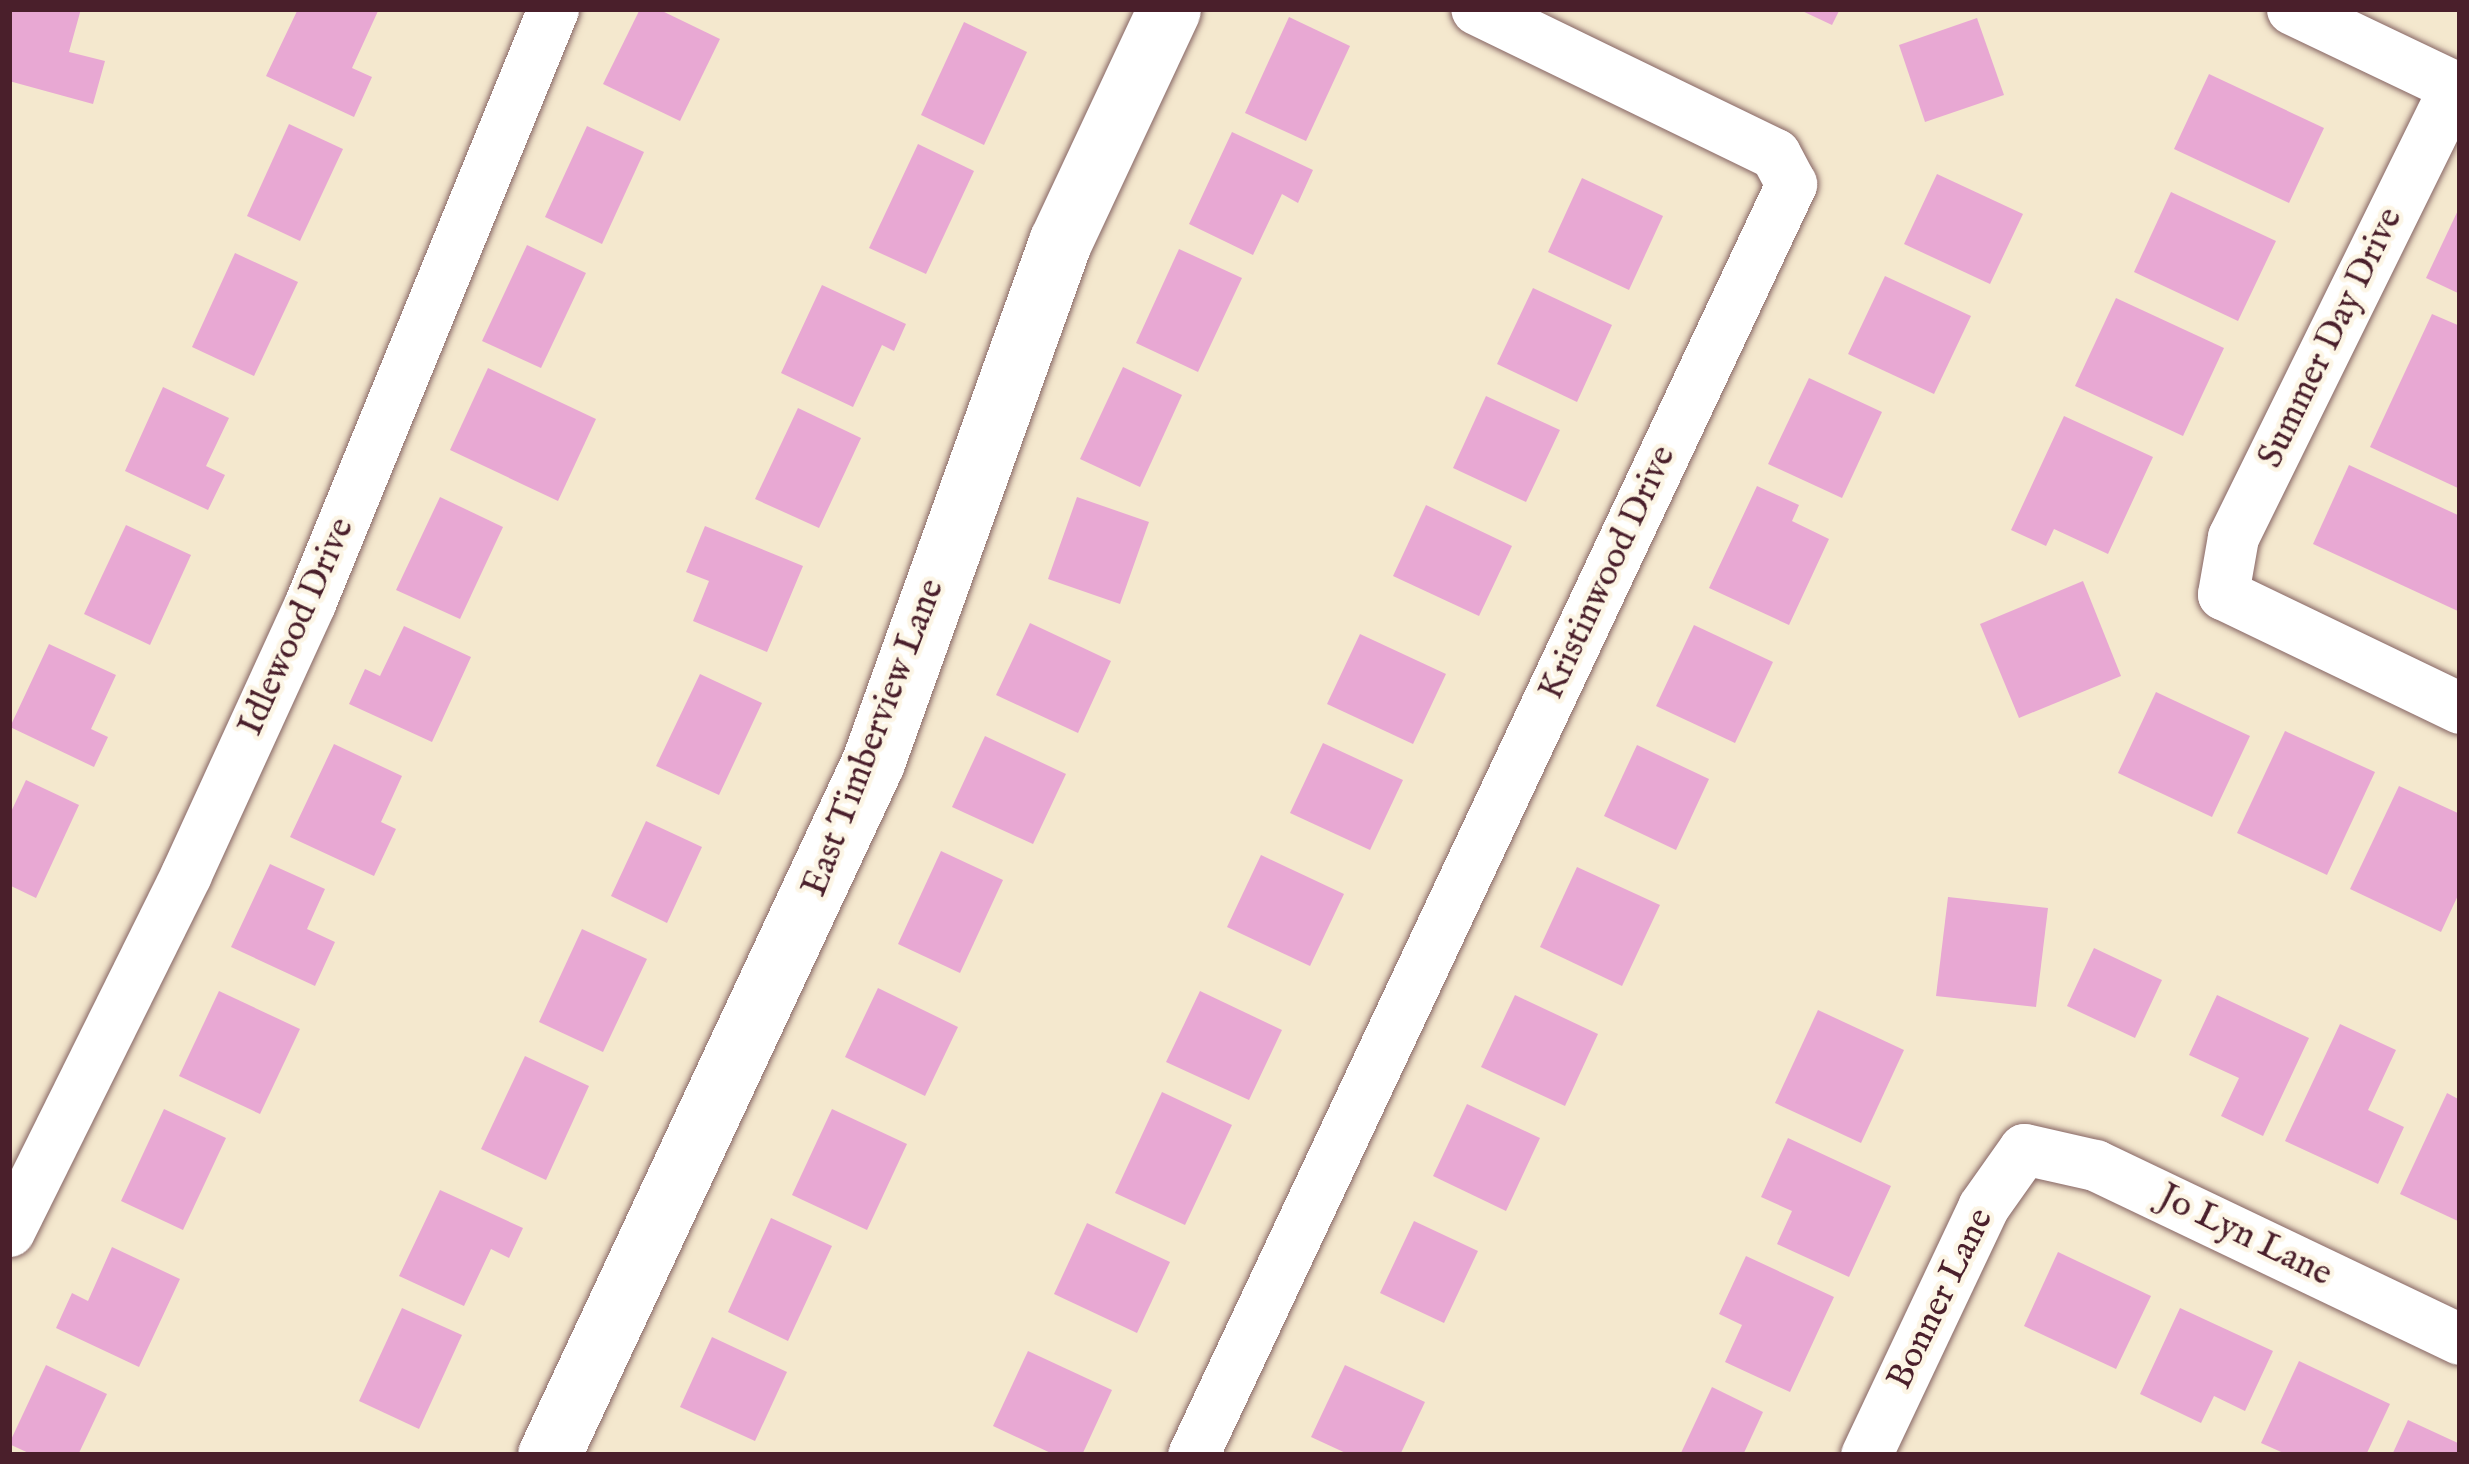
<!DOCTYPE html>
<style>
body{margin:0}
#map{position:relative;width:2469px;height:1464px;overflow:hidden;background:#f4e8ce;font-family:"IM FELL English",serif}
div>[style]{position:absolute}
[style*='--x']{left:calc(var(--x)*1px);top:calc(var(--y)*1px);width:calc(var(--w)*1px);rotate:calc(var(--a)*1deg)}
.building>*{inset:0;background:#e8a8d3}
.roads{filter:drop-shadow(0 0 3px #866564) drop-shadow(0 0 3px #866564)}
.minor>*{height:51px;margin:-25.5px;padding:0 25.5px;transform-origin:25.5px;border-radius:25.5px;background:#fff}
.tertiary>*{height:63px;margin:-31.5px;padding:0 31.5px;transform-origin:31.5px;border-radius:31.5px;background:#fff}
span{translate:-50% -50%;white-space:nowrap;text-align:center;line-height:1.15;-webkit-text-stroke:9px #fcf5e5;paint-order:stroke}
.street-label{font-size:36px;color:#4a1f2b}
.frame{position:absolute;inset:0;border:12px solid #4a1f2b;pointer-events:none}
</style>
<div id="map">
<div class="building">
<i style="clip-path:polygon(9px 9px,81px 9px,69px 52px,105px 61px,93px 104px,9px 81px)"></i>
<i style="clip-path:polygon(298px 9px,378px 11px,352px 68px,372px 77px,354px 117px,266px 76px)"></i>
<i style="clip-path:polygon(640px 9px,658px 9px,720px 39px,680px 121px,603px 84px)"></i>
<i style="clip-path:polygon(1798px 9px,1840px 9px,1832px 25px)"></i>
<i style="clip-path:polygon(1289px 17px,1350px 46px,1306px 141px,1245px 113px)"></i>
<i style="clip-path:polygon(1977px 18px,2004px 95px,1925px 122px,1899px 45px)"></i>
<i style="clip-path:polygon(964px 22px,1027px 52px,984px 145px,921px 115px)"></i>
<i style="clip-path:polygon(2209px 74px,2324px 128px,2289px 203px,2174px 149px)"></i>
<i style="clip-path:polygon(289px 124px,343px 149px,300px 241px,247px 216px)"></i>
<i style="clip-path:polygon(587px 126px,644px 152px,602px 244px,545px 217px)"></i>
<i style="clip-path:polygon(1232px 132px,1313px 170px,1298px 203px,1282px 194px,1253px 255px,1189px 224px)"></i>
<i style="clip-path:polygon(918px 144px,974px 171px,926px 274px,869px 248px)"></i>
<i style="clip-path:polygon(1937px 174px,2023px 214px,1990px 284px,1904px 244px)"></i>
<i style="clip-path:polygon(1582px 178px,1663px 216px,1629px 290px,1548px 252px)"></i>
<i style="clip-path:polygon(2171px 192px,2276px 241px,2238px 321px,2134px 272px)"></i>
<i style="clip-path:polygon(2460px 206px,2460px 294px,2426px 278px)"></i>
<i style="clip-path:polygon(527px 245px,586px 273px,541px 368px,482px 341px)"></i>
<i style="clip-path:polygon(1179px 249px,1242px 278px,1198px 372px,1136px 343px)"></i>
<i style="clip-path:polygon(235px 253px,298px 282px,254px 376px,192px 347px)"></i>
<i style="clip-path:polygon(1885px 276px,1971px 316px,1934px 394px,1848px 354px)"></i>
<i style="clip-path:polygon(822px 285px,906px 324px,894px 351px,882px 345px,853px 407px,781px 373px)"></i>
<i style="clip-path:polygon(1533px 288px,1612px 325px,1577px 402px,1497px 364px)"></i>
<i style="clip-path:polygon(2116px 298px,2224px 348px,2183px 436px,2075px 386px)"></i>
<i style="clip-path:polygon(2432px 314px,2460px 326px,2460px 489px,2370px 447px)"></i>
<i style="clip-path:polygon(1123px 367px,1182px 395px,1140px 487px,1080px 459px)"></i>
<i style="clip-path:polygon(488px 368px,596px 419px,558px 501px,450px 450px)"></i>
<i style="clip-path:polygon(1809px 378px,1882px 412px,1842px 498px,1768px 464px)"></i>
<i style="clip-path:polygon(163px 387px,229px 418px,206px 466px,225px 475px,208px 510px,125px 471px)"></i>
<i style="clip-path:polygon(1486px 396px,1560px 430px,1526px 502px,1453px 468px)"></i>
<i style="clip-path:polygon(798px 408px,861px 438px,819px 528px,755px 499px)"></i>
<i style="clip-path:polygon(2064px 416px,2153px 457px,2108px 554px,2054px 529px,2046px 546px,2011px 530px)"></i>
<i style="clip-path:polygon(2349px 465px,2460px 516px,2460px 612px,2313px 544px)"></i>
<i style="clip-path:polygon(1757px 486px,1799px 505px,1792px 521px,1829px 539px,1789px 625px,1709px 588px)"></i>
<i style="clip-path:polygon(440px 497px,503px 527px,460px 619px,396px 590px)"></i>
<i style="clip-path:polygon(1077px 497px,1149px 522px,1120px 604px,1048px 579px)"></i>
<i style="clip-path:polygon(1426px 505px,1512px 546px,1479px 616px,1393px 576px)"></i>
<i style="clip-path:polygon(126px 525px,191px 555px,150px 645px,84px 614px)"></i>
<i style="clip-path:polygon(705px 526px,803px 566px,767px 652px,693px 621px,709px 581px,686px 572px)"></i>
<i style="clip-path:polygon(2083px 581px,2121px 676px,2019px 718px,1980px 624px)"></i>
<i style="clip-path:polygon(1030px 623px,1111px 661px,1078px 733px,996px 695px)"></i>
<i style="clip-path:polygon(1694px 625px,1773px 662px,1735px 743px,1656px 706px)"></i>
<i style="clip-path:polygon(404px 626px,471px 657px,432px 742px,349px 704px,365px 669px,380px 676px)"></i>
<i style="clip-path:polygon(1360px 634px,1446px 674px,1413px 744px,1327px 704px)"></i>
<i style="clip-path:polygon(49px 644px,116px 675px,91px 729px,108px 737px,94px 767px,10px 727px)"></i>
<i style="clip-path:polygon(700px 674px,762px 703px,719px 795px,656px 766px)"></i>
<i style="clip-path:polygon(2156px 692px,2250px 736px,2212px 817px,2118px 773px)"></i>
<i style="clip-path:polygon(2285px 731px,2375px 772px,2327px 875px,2237px 833px)"></i>
<i style="clip-path:polygon(985px 736px,1066px 774px,1033px 844px,952px 807px)"></i>
<i style="clip-path:polygon(1323px 743px,1403px 780px,1370px 850px,1290px 813px)"></i>
<i style="clip-path:polygon(334px 744px,402px 776px,381px 822px,396px 829px,374px 876px,290px 837px)"></i>
<i style="clip-path:polygon(1637px 745px,1709px 779px,1676px 850px,1604px 816px)"></i>
<i style="clip-path:polygon(26px 780px,79px 805px,36px 898px,9px 885px,9px 816px)"></i>
<i style="clip-path:polygon(2399px 786px,2460px 814px,2460px 891px,2441px 932px,2350px 889px)"></i>
<i style="clip-path:polygon(646px 821px,702px 847px,667px 923px,611px 896px)"></i>
<i style="clip-path:polygon(941px 851px,1003px 880px,960px 973px,898px 944px)"></i>
<i style="clip-path:polygon(1261px 855px,1344px 894px,1310px 966px,1227px 927px)"></i>
<i style="clip-path:polygon(270px 864px,325px 889px,307px 929px,335px 942px,315px 986px,231px 947px)"></i>
<i style="clip-path:polygon(1577px 867px,1660px 905px,1622px 986px,1540px 947px)"></i>
<i style="clip-path:polygon(1948px 897px,2048px 908px,2036px 1007px,1936px 996px)"></i>
<i style="clip-path:polygon(582px 929px,647px 959px,603px 1052px,539px 1022px)"></i>
<i style="clip-path:polygon(2094px 948px,2162px 980px,2135px 1038px,2067px 1006px)"></i>
<i style="clip-path:polygon(878px 988px,958px 1027px,925px 1096px,845px 1057px)"></i>
<i style="clip-path:polygon(219px 991px,300px 1029px,260px 1114px,179px 1076px)"></i>
<i style="clip-path:polygon(1200px 991px,1282px 1030px,1249px 1100px,1166px 1062px)"></i>
<i style="clip-path:polygon(1515px 995px,1598px 1034px,1565px 1106px,1481px 1067px)"></i>
<i style="clip-path:polygon(2217px 995px,2309px 1038px,2263px 1136px,2221px 1116px,2239px 1078px,2189px 1055px)"></i>
<i style="clip-path:polygon(1818px 1010px,1904px 1050px,1861px 1143px,1775px 1103px)"></i>
<i style="clip-path:polygon(2340px 1024px,2396px 1050px,2368px 1110px,2404px 1127px,2378px 1184px,2285px 1141px)"></i>
<i style="clip-path:polygon(525px 1056px,589px 1086px,546px 1180px,481px 1149px)"></i>
<i style="clip-path:polygon(1162px 1092px,1232px 1125px,1185px 1225px,1115px 1193px)"></i>
<i style="clip-path:polygon(2447px 1093px,2460px 1100px,2460px 1222px,2400px 1194px)"></i>
<i style="clip-path:polygon(1467px 1104px,1540px 1138px,1506px 1211px,1433px 1176px)"></i>
<i style="clip-path:polygon(164px 1109px,226px 1138px,183px 1230px,121px 1201px)"></i>
<i style="clip-path:polygon(832px 1109px,907px 1144px,867px 1230px,792px 1195px)"></i>
<i style="clip-path:polygon(1788px 1138px,1891px 1186px,1849px 1277px,1777px 1244px,1792px 1211px,1761px 1197px)"></i>
<i style="clip-path:polygon(440px 1190px,523px 1228px,509px 1258px,491px 1249px,464px 1306px,399px 1276px)"></i>
<i style="clip-path:polygon(771px 1218px,832px 1246px,788px 1341px,728px 1312px)"></i>
<i style="clip-path:polygon(1414px 1221px,1478px 1251px,1444px 1323px,1380px 1293px)"></i>
<i style="clip-path:polygon(1087px 1223px,1170px 1262px,1137px 1333px,1054px 1294px)"></i>
<i style="clip-path:polygon(112px 1247px,180px 1279px,139px 1367px,56px 1328px,72px 1293px,88px 1301px)"></i>
<i style="clip-path:polygon(2058px 1252px,2151px 1296px,2116px 1369px,2024px 1326px)"></i>
<i style="clip-path:polygon(1746px 1256px,1834px 1297px,1790px 1392px,1725px 1362px,1742px 1325px,1719px 1314px)"></i>
<i style="clip-path:polygon(402px 1308px,462px 1335px,419px 1429px,359px 1401px)"></i>
<i style="clip-path:polygon(2180px 1308px,2273px 1351px,2245px 1411px,2214px 1396px,2201px 1423px,2140px 1394px)"></i>
<i style="clip-path:polygon(712px 1337px,787px 1372px,755px 1441px,680px 1407px)"></i>
<i style="clip-path:polygon(1028px 1351px,1112px 1390px,1082px 1455px,1055px 1455px,993px 1426px)"></i>
<i style="clip-path:polygon(2299px 1361px,2390px 1404px,2366px 1455px,2288px 1455px,2261px 1443px)"></i>
<i style="clip-path:polygon(46px 1365px,107px 1394px,78px 1455px,33px 1455px,9px 1444px)"></i>
<i style="clip-path:polygon(1345px 1365px,1425px 1402px,1400px 1455px,1350px 1455px,1311px 1437px)"></i>
<i style="clip-path:polygon(1712px 1387px,1763px 1412px,1743px 1455px,1680px 1455px)"></i>
<i style="clip-path:polygon(2408px 1420px,2460px 1444px,2460px 1455px,2392px 1455px)"></i>
</div>
<div class="roads">
<div class="minor">
<i style="--x:2292;--y:9;--w:186;--a:25.5"></i>
<i style="--x:2455;--y:86;--w:503;--a:116.21"></i>
<i style="--x:2233;--y:537;--w:58;--a:100"></i>
<i style="--x:2223;--y:594;--w:263;--a:25.7"></i>
<i style="--x:9;--y:1231;--w:398;--a:-63.6"></i>
<i style="--x:186;--y:874;--w:298;--a:-65.4"></i>
<i style="--x:310;--y:603;--w:642;--a:-67.75"></i>
<i style="--x:1193;--y:1455;--w:1405;--a:-64.8"></i>
<i style="--x:1791;--y:184;--w:34;--a:-118"></i>
<i style="--x:1775;--y:154;--w:332;--a:-154.1"></i>
<i style="--x:1866;--y:1455;--w:274;--a:-64.7"></i>
<i style="--x:1983;--y:1207;--w:71;--a:-54.7"></i>
<i style="--x:2024;--y:1149;--w:73;--a:12.7"></i>
<i style="--x:2095;--y:1165;--w:404;--a:25.5"></i>
</div>
<div class="tertiary">
<i style="--x:549;--y:1455;--w:765;--a:-64.94"></i>
<i style="--x:873;--y:762;--w:553;--a:-70.22"></i>
<i style="--x:1060;--y:242;--w:257;--a:-64.9"></i>
</div>
</div>
<div class="street-label">
<span style="left:2331px;top:338px;rotate:-64deg">Summer Day Drive</span>
<span style="left:1608px;top:573px;rotate:-65deg">Kristinwood Drive</span>
<span style="left:297px;top:627px;rotate:-66deg">Idlewood Drive</span>
<span style="left:874px;top:738px;rotate:-69deg">East Timberview Lane</span>
<span style="left:2245px;top:1236px;rotate:26deg">Jo Lyn Lane</span>
<span style="left:1941px;top:1299px;rotate:-64deg">Bonner Lane</span>
</div>
<div class="frame"></div>
</div>
